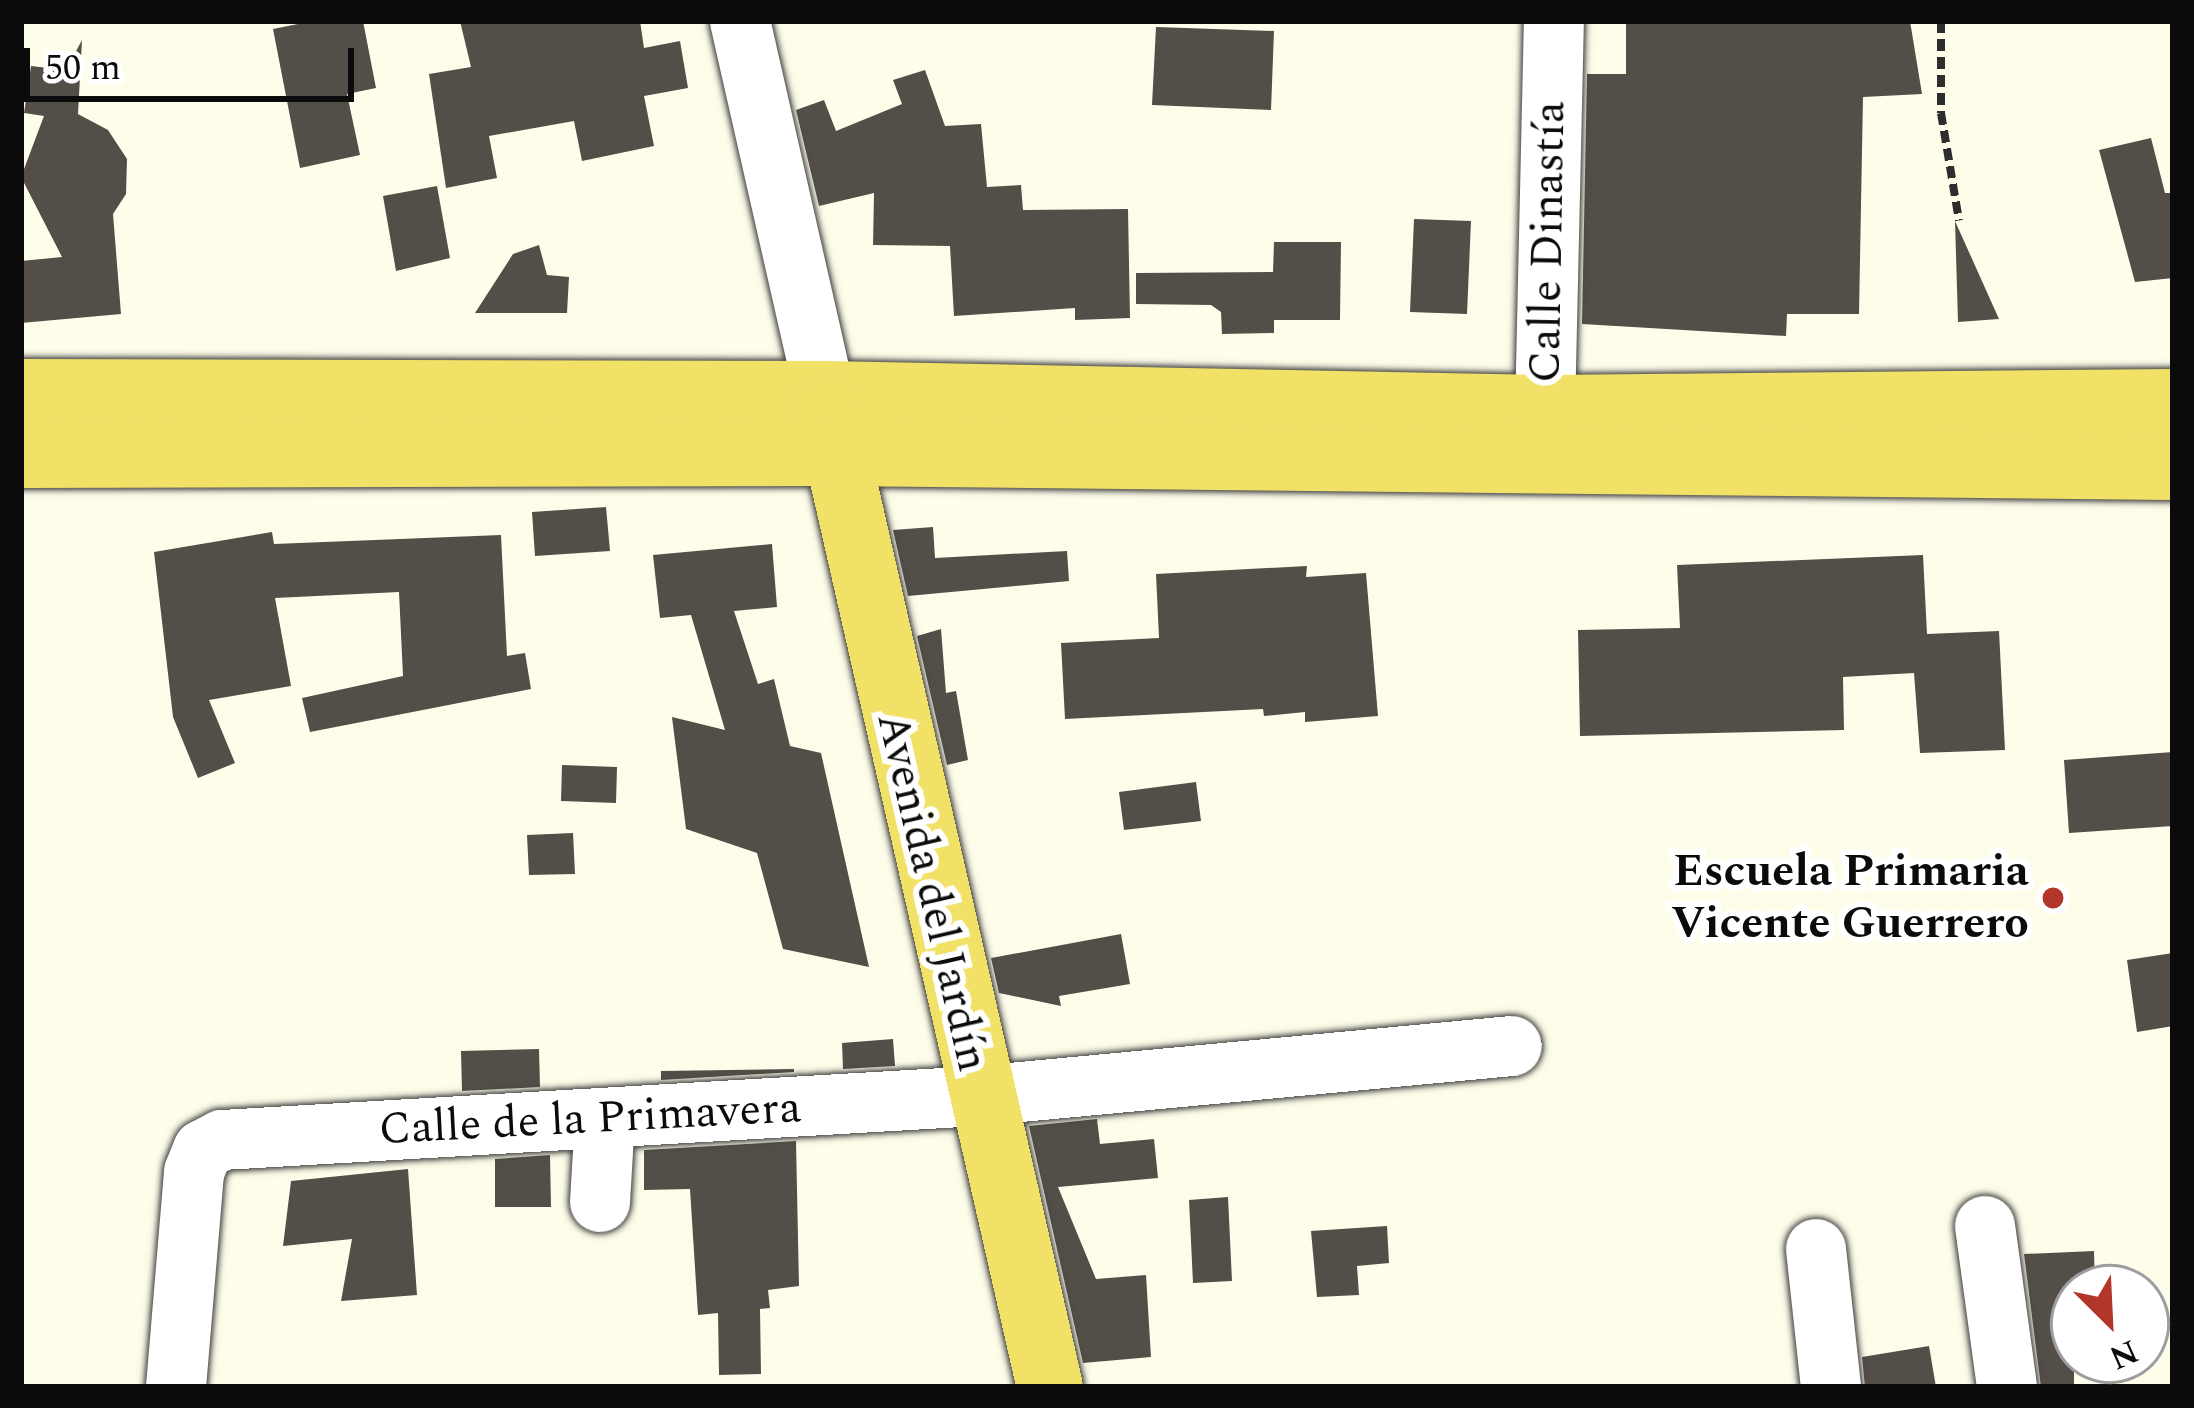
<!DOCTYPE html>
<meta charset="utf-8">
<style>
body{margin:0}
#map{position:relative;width:2194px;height:1408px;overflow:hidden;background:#fefdea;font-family:Spectral,serif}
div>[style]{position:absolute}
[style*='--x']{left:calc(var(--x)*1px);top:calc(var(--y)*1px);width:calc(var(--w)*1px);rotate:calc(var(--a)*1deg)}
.building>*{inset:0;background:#534e48}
.path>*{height:8px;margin-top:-4px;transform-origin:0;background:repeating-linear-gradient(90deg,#2d2d2d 0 12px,transparent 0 18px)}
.roads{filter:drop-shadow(0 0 3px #3e3e3e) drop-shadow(0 0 3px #3e3e3e)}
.minor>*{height:60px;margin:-30px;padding:0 30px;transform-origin:30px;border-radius:30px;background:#fff}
.major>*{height:66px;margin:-33px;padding:0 33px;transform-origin:33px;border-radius:33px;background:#f1e167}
.dots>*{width:33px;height:33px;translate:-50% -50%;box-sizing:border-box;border:6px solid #fff;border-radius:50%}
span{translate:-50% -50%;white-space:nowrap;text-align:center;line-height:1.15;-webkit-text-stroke:12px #fff;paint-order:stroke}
.street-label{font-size:45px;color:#0b0b0b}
.poi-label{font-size:45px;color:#0b0b0b;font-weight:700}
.right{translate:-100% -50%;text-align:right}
.frame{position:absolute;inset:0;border:24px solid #0b0b0b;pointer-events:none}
.north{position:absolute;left:2050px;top:1264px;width:120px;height:120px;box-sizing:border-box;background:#fff;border:3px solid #9d9d9d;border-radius:50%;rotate:156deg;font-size:33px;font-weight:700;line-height:48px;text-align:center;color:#0b0b0b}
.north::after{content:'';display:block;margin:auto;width:42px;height:54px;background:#b3362b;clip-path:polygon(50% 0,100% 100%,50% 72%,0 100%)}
.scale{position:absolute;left:24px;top:48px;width:330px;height:54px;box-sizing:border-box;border:6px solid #0b0b0b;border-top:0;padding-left:15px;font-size:36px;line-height:42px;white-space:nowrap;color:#0b0b0b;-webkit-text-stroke:9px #fff;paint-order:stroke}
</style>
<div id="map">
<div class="building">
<i style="clip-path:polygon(313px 21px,363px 21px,376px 88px,347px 94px,360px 155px,300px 168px,273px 29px)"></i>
<i style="clip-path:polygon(460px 21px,640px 21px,644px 48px,680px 41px,688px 88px,644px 96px,654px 146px,582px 161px,574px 121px,489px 136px,497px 178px,446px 188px,429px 74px,471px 67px)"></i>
<i style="clip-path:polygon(1626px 21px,1910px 21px,1922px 94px,1863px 97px,1859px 314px,1787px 314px,1786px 336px,1582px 324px,1587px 74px,1626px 74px)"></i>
<i style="clip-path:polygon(1156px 27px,1274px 31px,1271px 110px,1152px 105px)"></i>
<i style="clip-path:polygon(82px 40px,78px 114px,108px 130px,127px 159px,126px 194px,113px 214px,121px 314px,21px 323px,21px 261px,62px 257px,21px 177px,44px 116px,24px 113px,31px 66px,66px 70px)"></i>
<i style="clip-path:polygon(925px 70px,945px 126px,981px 124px,987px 187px,1021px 185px,1023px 210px,1128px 209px,1130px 318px,1075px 320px,1075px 308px,954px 316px,950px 246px,873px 245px,874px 193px,819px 206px,796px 110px,824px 100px,836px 131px,902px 104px,893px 80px)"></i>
<i style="clip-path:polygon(2151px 138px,2165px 193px,2173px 193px,2173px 278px,2135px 282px,2099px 150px)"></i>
<i style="clip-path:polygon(437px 186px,450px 258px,396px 271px,383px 196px)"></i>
<i style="clip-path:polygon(1414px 219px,1471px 221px,1467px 314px,1410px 312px)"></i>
<i style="clip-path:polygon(1955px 221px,1999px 319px,1958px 322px)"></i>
<i style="clip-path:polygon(1274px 242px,1341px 242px,1340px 320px,1274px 320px,1274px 333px,1222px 334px,1221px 312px,1211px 305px,1136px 304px,1136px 273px,1273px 272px)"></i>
<i style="clip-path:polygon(539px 245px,547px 275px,569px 277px,567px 313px,475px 313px,513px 254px)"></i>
<i style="clip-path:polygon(606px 507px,610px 551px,535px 556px,532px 512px)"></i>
<i style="clip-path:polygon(933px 527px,935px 558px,1067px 551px,1069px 581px,908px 596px,893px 530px)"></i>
<i style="clip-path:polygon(272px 532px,274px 544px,501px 535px,507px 656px,525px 653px,531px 689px,310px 732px,302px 698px,403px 676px,399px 592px,275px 598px,291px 686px,209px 700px,235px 763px,198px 778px,173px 717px,154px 552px)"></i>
<i style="clip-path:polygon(772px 544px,777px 607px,734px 611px,758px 684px,774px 679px,790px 746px,821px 753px,869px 967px,783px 949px,757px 853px,686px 829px,672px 717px,725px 730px,691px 615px,660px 618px,653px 555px)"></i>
<i style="clip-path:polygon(1923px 555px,1927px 634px,1999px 631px,2005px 750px,1920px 753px,1914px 673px,1843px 677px,1844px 730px,1580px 736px,1578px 630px,1680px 628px,1677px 565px)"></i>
<i style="clip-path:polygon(1307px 566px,1306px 577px,1366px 573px,1378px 716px,1305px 722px,1305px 712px,1264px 716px,1263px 709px,1065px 719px,1061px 643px,1159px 638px,1156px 574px)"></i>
<i style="clip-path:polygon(941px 629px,946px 693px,956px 691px,968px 760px,947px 765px,917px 636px)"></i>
<i style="clip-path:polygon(2173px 752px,2173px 826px,2069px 833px,2064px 760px)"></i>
<i style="clip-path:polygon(562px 765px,617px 767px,616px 803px,561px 801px)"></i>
<i style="clip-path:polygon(1196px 782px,1201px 821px,1124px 830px,1119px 792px)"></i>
<i style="clip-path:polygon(573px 833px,575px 874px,529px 875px,527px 835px)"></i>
<i style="clip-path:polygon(1121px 934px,1130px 984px,1059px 996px,1061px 1006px,999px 993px,991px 958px)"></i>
<i style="clip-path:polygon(2173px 953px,2173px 1026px,2137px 1032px,2127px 960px)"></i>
<i style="clip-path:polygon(893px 1039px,895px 1066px,843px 1069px,842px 1043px)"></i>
<i style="clip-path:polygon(539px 1049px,540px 1087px,462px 1091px,461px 1051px)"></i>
<i style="clip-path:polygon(794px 1069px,794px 1072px,661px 1080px,661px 1071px)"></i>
<i style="clip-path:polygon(1097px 1119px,1100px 1144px,1154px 1139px,1158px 1178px,1058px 1187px,1096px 1279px,1146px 1275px,1151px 1357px,1083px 1363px,1029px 1126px)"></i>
<i style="clip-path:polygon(796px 1141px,799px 1286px,768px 1290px,770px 1308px,760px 1309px,761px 1374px,719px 1375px,718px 1313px,698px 1315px,690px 1189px,644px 1190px,644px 1150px)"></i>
<i style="clip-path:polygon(550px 1155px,551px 1207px,495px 1207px,495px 1159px)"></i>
<i style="clip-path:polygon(408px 1169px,417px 1295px,341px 1301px,352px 1239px,283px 1246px,291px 1181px)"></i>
<i style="clip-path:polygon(1228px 1197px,1232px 1281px,1193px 1283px,1189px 1200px)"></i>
<i style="clip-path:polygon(1387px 1226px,1389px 1263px,1357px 1266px,1359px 1295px,1317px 1297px,1311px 1231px)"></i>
<i style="clip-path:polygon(2094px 1251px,2095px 1288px,2074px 1288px,2074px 1387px,2041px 1387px,2024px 1254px)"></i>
<i style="clip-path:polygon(1929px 1346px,1936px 1387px,1865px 1387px,1862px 1357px)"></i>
</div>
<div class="path">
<i style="--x:1941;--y:21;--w:92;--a:90"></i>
<i style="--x:1941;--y:113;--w:109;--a:80.5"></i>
</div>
<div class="roads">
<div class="minor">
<i style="--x:740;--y:21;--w:383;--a:77.2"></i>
<i style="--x:1544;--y:457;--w:436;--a:-88.7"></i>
<i style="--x:600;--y:1202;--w:84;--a:-86.6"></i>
<i style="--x:1985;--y:1226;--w:162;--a:82.2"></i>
<i style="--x:1816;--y:1249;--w:139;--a:83.8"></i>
<i style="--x:176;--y:1387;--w:216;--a:-85.2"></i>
<i style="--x:194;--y:1172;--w:24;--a:-68"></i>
<i style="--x:203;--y:1150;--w:21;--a:-28"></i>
<i style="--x:222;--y:1140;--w:757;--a:-3.33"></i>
<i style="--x:978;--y:1096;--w:536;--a:-5.35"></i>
</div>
<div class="major">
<i style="--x:21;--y:392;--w:804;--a:0.14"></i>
<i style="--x:825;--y:394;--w:719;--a:1.12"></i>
<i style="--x:1544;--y:408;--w:629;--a:-0.55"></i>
<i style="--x:827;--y:409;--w:1003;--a:77.16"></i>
<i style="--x:21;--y:455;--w:812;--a:-0.14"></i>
<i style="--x:833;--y:453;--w:1340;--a:0.6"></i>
</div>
</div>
<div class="dots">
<i style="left:2053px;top:898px;background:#b3362b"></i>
</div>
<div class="street-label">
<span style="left:1548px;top:242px;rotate:-89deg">Calle Dinastía</span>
<span style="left:932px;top:892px;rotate:77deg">Avenida del Jardín</span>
<span style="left:590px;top:1119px;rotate:-3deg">Calle de la Primavera</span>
</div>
<div class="poi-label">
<span class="right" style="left:2029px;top:898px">Escuela Primaria<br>Vicente Guerrero</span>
</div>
<div class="frame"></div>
<div class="north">N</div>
<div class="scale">50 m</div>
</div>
